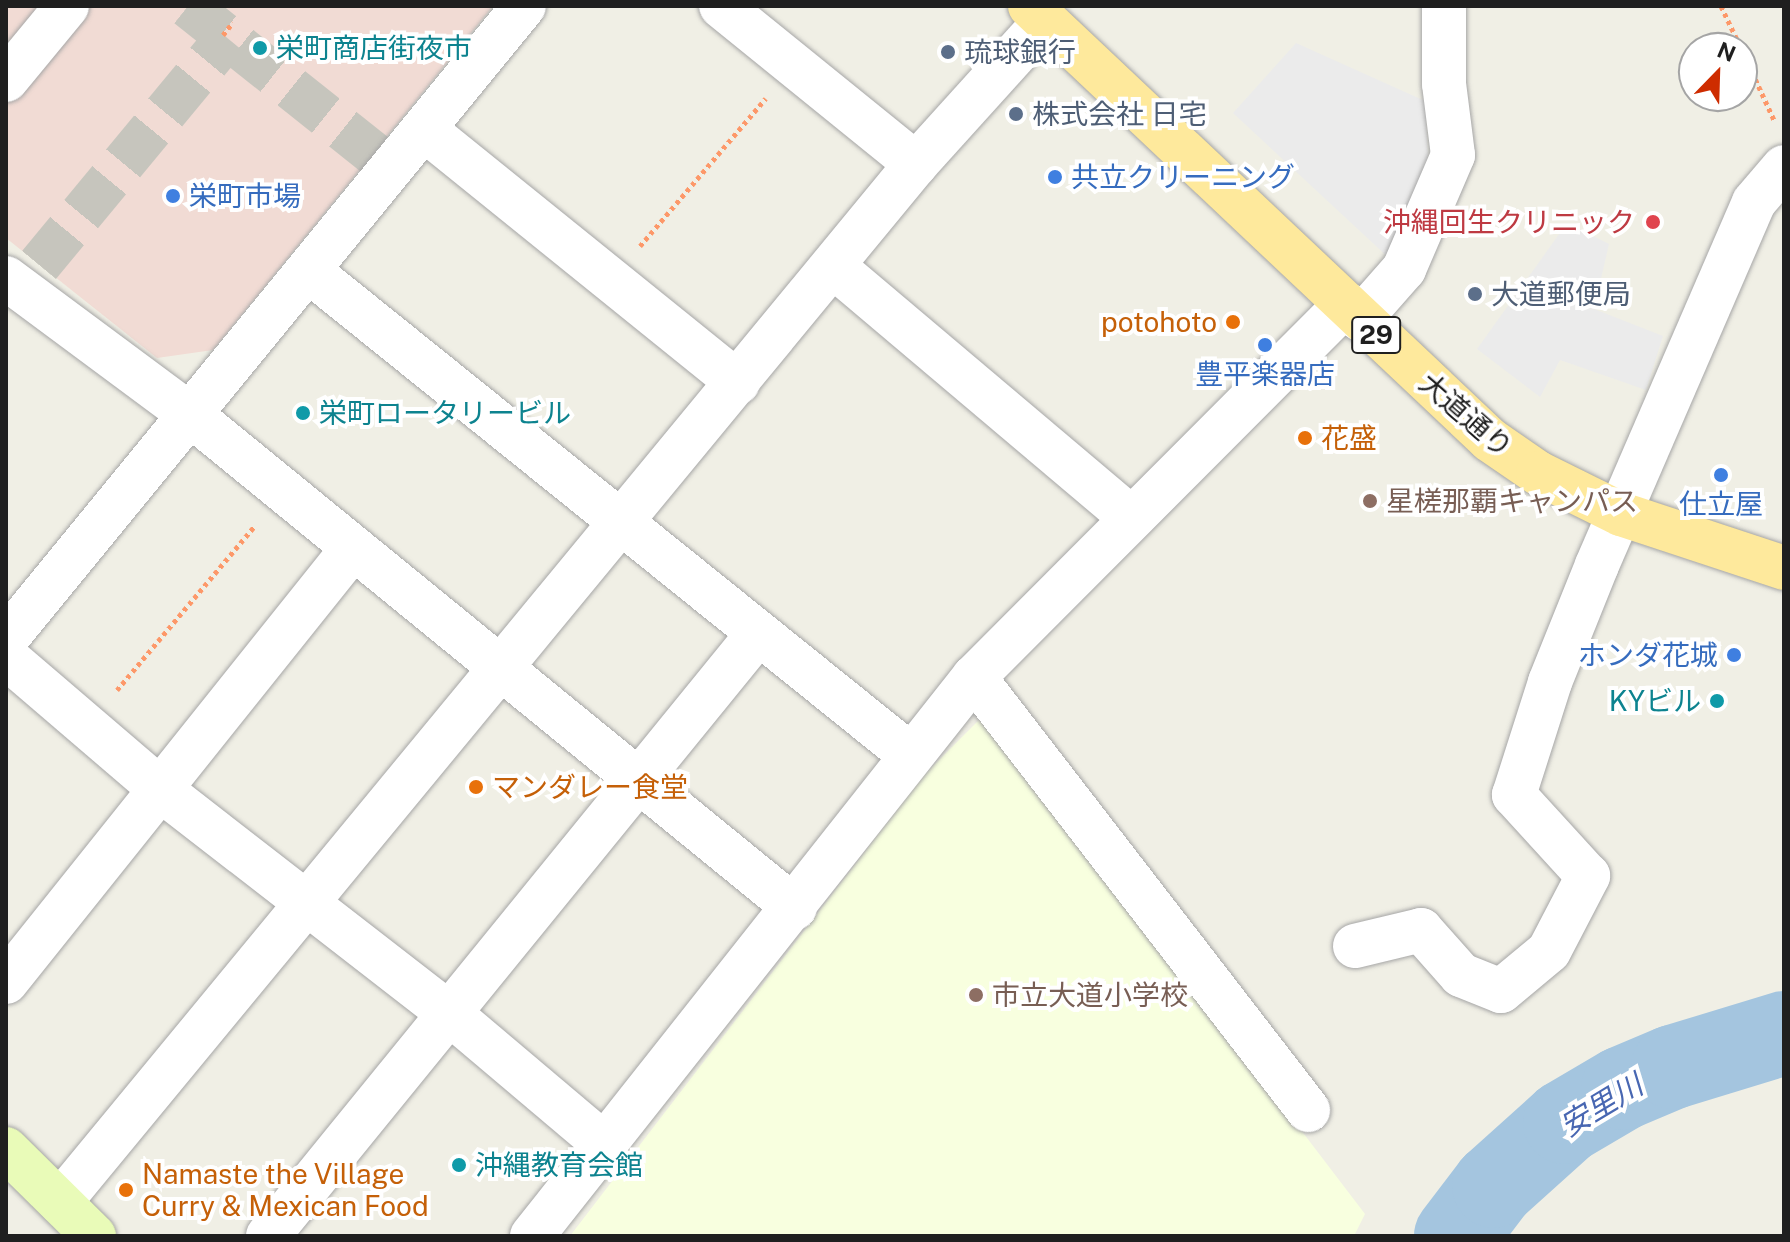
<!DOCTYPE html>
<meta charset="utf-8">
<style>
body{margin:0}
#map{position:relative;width:1790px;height:1242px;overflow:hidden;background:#f0efe5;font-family:"Public Sans","Noto Sans JP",sans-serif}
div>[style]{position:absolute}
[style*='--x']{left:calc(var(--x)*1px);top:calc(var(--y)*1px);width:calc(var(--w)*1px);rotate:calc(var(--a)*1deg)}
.commercial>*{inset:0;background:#f1dbd4}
.education>*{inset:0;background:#f8ffdf}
.parking>*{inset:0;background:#ebebeb}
.river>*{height:84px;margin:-42px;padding:0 42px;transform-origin:42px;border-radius:42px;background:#a4c5df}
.street-tunnel>*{height:44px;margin-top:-22px;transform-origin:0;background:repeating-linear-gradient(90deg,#c6c5bd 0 44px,transparent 0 66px)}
.path>*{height:5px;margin-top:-2.5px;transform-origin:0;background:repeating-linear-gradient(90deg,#fd9869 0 4px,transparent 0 8px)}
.roads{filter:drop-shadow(0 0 2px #a6a6a6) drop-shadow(0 0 2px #a6a6a6)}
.street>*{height:44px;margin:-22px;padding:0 22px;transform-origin:22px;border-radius:22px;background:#fff}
.secondary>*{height:44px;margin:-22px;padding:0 22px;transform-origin:22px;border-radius:22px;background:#e9fbb8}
.primary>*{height:44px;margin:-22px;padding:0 22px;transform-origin:22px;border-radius:22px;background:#fee99c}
.dots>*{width:22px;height:22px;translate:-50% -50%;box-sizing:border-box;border:4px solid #fff;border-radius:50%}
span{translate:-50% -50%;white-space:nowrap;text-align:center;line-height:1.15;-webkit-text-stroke:8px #fff;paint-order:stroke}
.shield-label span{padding:2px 6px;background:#fff;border:2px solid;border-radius:6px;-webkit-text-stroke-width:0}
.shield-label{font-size:26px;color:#1f1f1f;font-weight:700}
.culture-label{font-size:28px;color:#0d838f}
.left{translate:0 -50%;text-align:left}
.right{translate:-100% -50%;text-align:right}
.service-label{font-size:28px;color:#4e5e75}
.shop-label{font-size:28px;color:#366cbe}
.health-label{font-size:28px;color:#be3a42}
.food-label{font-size:28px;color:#c56008}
.street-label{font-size:28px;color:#1f1f1f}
.education-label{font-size:28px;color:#785e54}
.water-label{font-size:30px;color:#4867b2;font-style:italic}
.frame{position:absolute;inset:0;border:8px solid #1f1f1f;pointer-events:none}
.north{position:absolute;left:1678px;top:32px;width:80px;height:80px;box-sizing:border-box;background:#fff;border:2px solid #a5a5a5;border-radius:50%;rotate:23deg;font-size:22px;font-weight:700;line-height:32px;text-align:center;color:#1f1f1f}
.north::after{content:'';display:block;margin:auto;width:28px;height:36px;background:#ce2c00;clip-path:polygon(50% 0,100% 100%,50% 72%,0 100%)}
</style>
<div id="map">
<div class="commercial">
<i style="clip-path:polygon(6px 6px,493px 6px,213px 350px,157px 358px,6px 238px)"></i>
</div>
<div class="education">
<i style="clip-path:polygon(984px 715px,1365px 1214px,1354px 1236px,570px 1236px,923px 776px)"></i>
</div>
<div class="parking">
<i style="clip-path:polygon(1296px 43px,1425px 101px,1428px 157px,1390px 259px,1233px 113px)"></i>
<i style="clip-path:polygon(1567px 223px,1609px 244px,1594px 309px,1663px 336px,1646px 390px,1560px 360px,1540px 397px,1477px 349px)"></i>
</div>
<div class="river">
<i style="--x:1456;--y:1236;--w:63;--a:-52.8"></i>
<i style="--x:1494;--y:1186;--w:96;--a:-42"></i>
<i style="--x:1565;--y:1122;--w:67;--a:-30.4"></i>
<i style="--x:1623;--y:1088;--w:54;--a:-22.8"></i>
<i style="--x:1673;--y:1067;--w:116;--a:-17"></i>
</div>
<div class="street-tunnel">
<i style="--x:188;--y:6;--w:238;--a:38.5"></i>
<i style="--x:39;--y:265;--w:295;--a:-50.4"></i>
</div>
<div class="path">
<i style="--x:1721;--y:6;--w:47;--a:64.5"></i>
<i style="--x:223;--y:35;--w:16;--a:-52"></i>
<i style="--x:1742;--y:50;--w:79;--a:65.4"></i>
<i style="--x:640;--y:246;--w:194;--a:-49.6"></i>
<i style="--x:117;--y:690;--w:213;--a:-50"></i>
</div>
<div class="roads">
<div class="street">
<i style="--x:721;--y:6;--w:251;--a:39"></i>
<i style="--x:6;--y:80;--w:96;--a:-50.5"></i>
<i style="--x:425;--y:130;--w:402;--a:38.9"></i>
<i style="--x:833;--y:266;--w:389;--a:40.2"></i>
<i style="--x:309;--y:271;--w:770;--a:38.83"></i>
<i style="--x:6;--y:278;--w:232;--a:36.6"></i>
<i style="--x:192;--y:416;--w:778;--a:39.21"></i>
<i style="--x:1360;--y:319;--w:67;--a:-48.7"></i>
<i style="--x:1404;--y:269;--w:124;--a:-66.7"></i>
<i style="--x:1453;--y:155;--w:72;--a:-97.2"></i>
<i style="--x:1444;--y:84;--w:78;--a:-90"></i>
<i style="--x:6;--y:639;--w:818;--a:-50.71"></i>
<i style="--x:6;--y:657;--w:204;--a:40.6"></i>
<i style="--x:161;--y:790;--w:364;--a:37.8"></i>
<i style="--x:449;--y:1013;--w:203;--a:40.2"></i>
<i style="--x:974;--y:677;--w:547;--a:52.35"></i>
<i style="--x:1355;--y:946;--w:68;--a:-13.6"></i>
<i style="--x:1421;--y:930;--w:60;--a:48.4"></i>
<i style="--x:1461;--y:975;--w:43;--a:21.8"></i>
<i style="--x:1501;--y:991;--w:62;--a:-39.8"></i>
<i style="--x:1549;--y:951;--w:85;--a:-62.5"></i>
<i style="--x:1588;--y:876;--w:110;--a:-132.4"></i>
<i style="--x:1514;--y:795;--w:119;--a:-72.3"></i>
<i style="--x:1550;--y:682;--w:126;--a:-68.1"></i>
<i style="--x:1597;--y:565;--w:395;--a:-66.6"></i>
<i style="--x:1754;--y:202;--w:46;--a:-49.4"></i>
<i style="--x:6;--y:982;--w:556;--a:-51.36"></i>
<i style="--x:60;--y:1202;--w:1345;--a:-50.49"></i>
<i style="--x:916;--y:164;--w:193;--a:-47.9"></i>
<i style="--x:268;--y:1236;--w:775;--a:-50.87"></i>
<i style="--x:532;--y:1236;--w:713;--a:-51.67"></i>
<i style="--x:974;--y:677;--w:527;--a:-45.08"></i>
</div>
<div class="secondary">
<i style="--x:6;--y:1149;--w:124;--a:44.7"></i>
</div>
<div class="primary">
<i style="--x:1030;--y:6;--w:632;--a:43.33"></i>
<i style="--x:1490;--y:440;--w:58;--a:34.5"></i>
<i style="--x:1538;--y:473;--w:93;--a:26.3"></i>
<i style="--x:1621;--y:514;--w:172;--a:18.3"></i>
</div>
</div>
<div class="dots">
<i style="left:260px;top:48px;background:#0f9aa8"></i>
<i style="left:948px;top:52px;background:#5c6f8a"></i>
<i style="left:1016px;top:114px;background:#5c6f8a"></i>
<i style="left:1055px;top:177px;background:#3f7fe0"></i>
<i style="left:173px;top:196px;background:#3f7fe0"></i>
<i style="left:1653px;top:222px;background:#e0444e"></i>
<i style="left:1475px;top:294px;background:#5c6f8a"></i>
<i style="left:1233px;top:322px;background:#e8710a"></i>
<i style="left:1265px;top:345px;background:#3f7fe0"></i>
<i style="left:303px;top:413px;background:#0f9aa8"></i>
<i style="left:1305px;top:438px;background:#e8710a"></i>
<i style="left:1721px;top:475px;background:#3f7fe0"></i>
<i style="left:1370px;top:501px;background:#8d6e63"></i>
<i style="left:1734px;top:655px;background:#3f7fe0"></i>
<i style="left:1717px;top:701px;background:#0f9aa8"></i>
<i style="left:476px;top:787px;background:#e8710a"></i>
<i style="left:976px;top:995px;background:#8d6e63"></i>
<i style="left:459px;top:1165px;background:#0f9aa8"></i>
<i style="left:126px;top:1190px;background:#e8710a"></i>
</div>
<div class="shield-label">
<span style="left:1376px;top:335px">29</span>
</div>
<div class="culture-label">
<span class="left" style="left:276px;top:48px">栄町商店街夜市</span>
<span class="left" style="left:319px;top:413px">栄町ロータリービル</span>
<span class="right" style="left:1701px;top:701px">KYビル</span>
<span class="left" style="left:475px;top:1165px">沖縄教育会館</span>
</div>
<div class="service-label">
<span class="left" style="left:964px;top:52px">琉球銀行</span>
<span class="left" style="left:1032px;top:114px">株式会社 日宅</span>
<span class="left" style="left:1491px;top:294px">大道郵便局</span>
</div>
<div class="shop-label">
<span class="left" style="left:1071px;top:177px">共立クリーニング</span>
<span class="left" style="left:189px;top:196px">栄町市場</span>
<span style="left:1265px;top:374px">豊平楽器店</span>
<span style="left:1721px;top:504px">仕立屋</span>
<span class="right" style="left:1718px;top:655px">ホンダ花城</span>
</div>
<div class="health-label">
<span class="right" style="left:1635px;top:222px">沖縄回生クリニック</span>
</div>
<div class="food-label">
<span class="right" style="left:1217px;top:322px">potohoto</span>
<span class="left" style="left:1321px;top:438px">花盛</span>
<span class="left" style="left:492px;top:787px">マンダレー食堂</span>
<span class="left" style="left:142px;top:1190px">Namaste the Village<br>Curry &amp; Mexican Food</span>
</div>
<div class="street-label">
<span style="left:1466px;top:415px;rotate:41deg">大道通り</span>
</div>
<div class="education-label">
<span class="left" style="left:1386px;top:501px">星槎那覇キャンパス</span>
<span class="left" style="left:992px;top:995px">市立大道小学校</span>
</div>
<div class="water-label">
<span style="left:1601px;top:1105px;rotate:-31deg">安里川</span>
</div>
<div class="frame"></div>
<div class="north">N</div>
</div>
